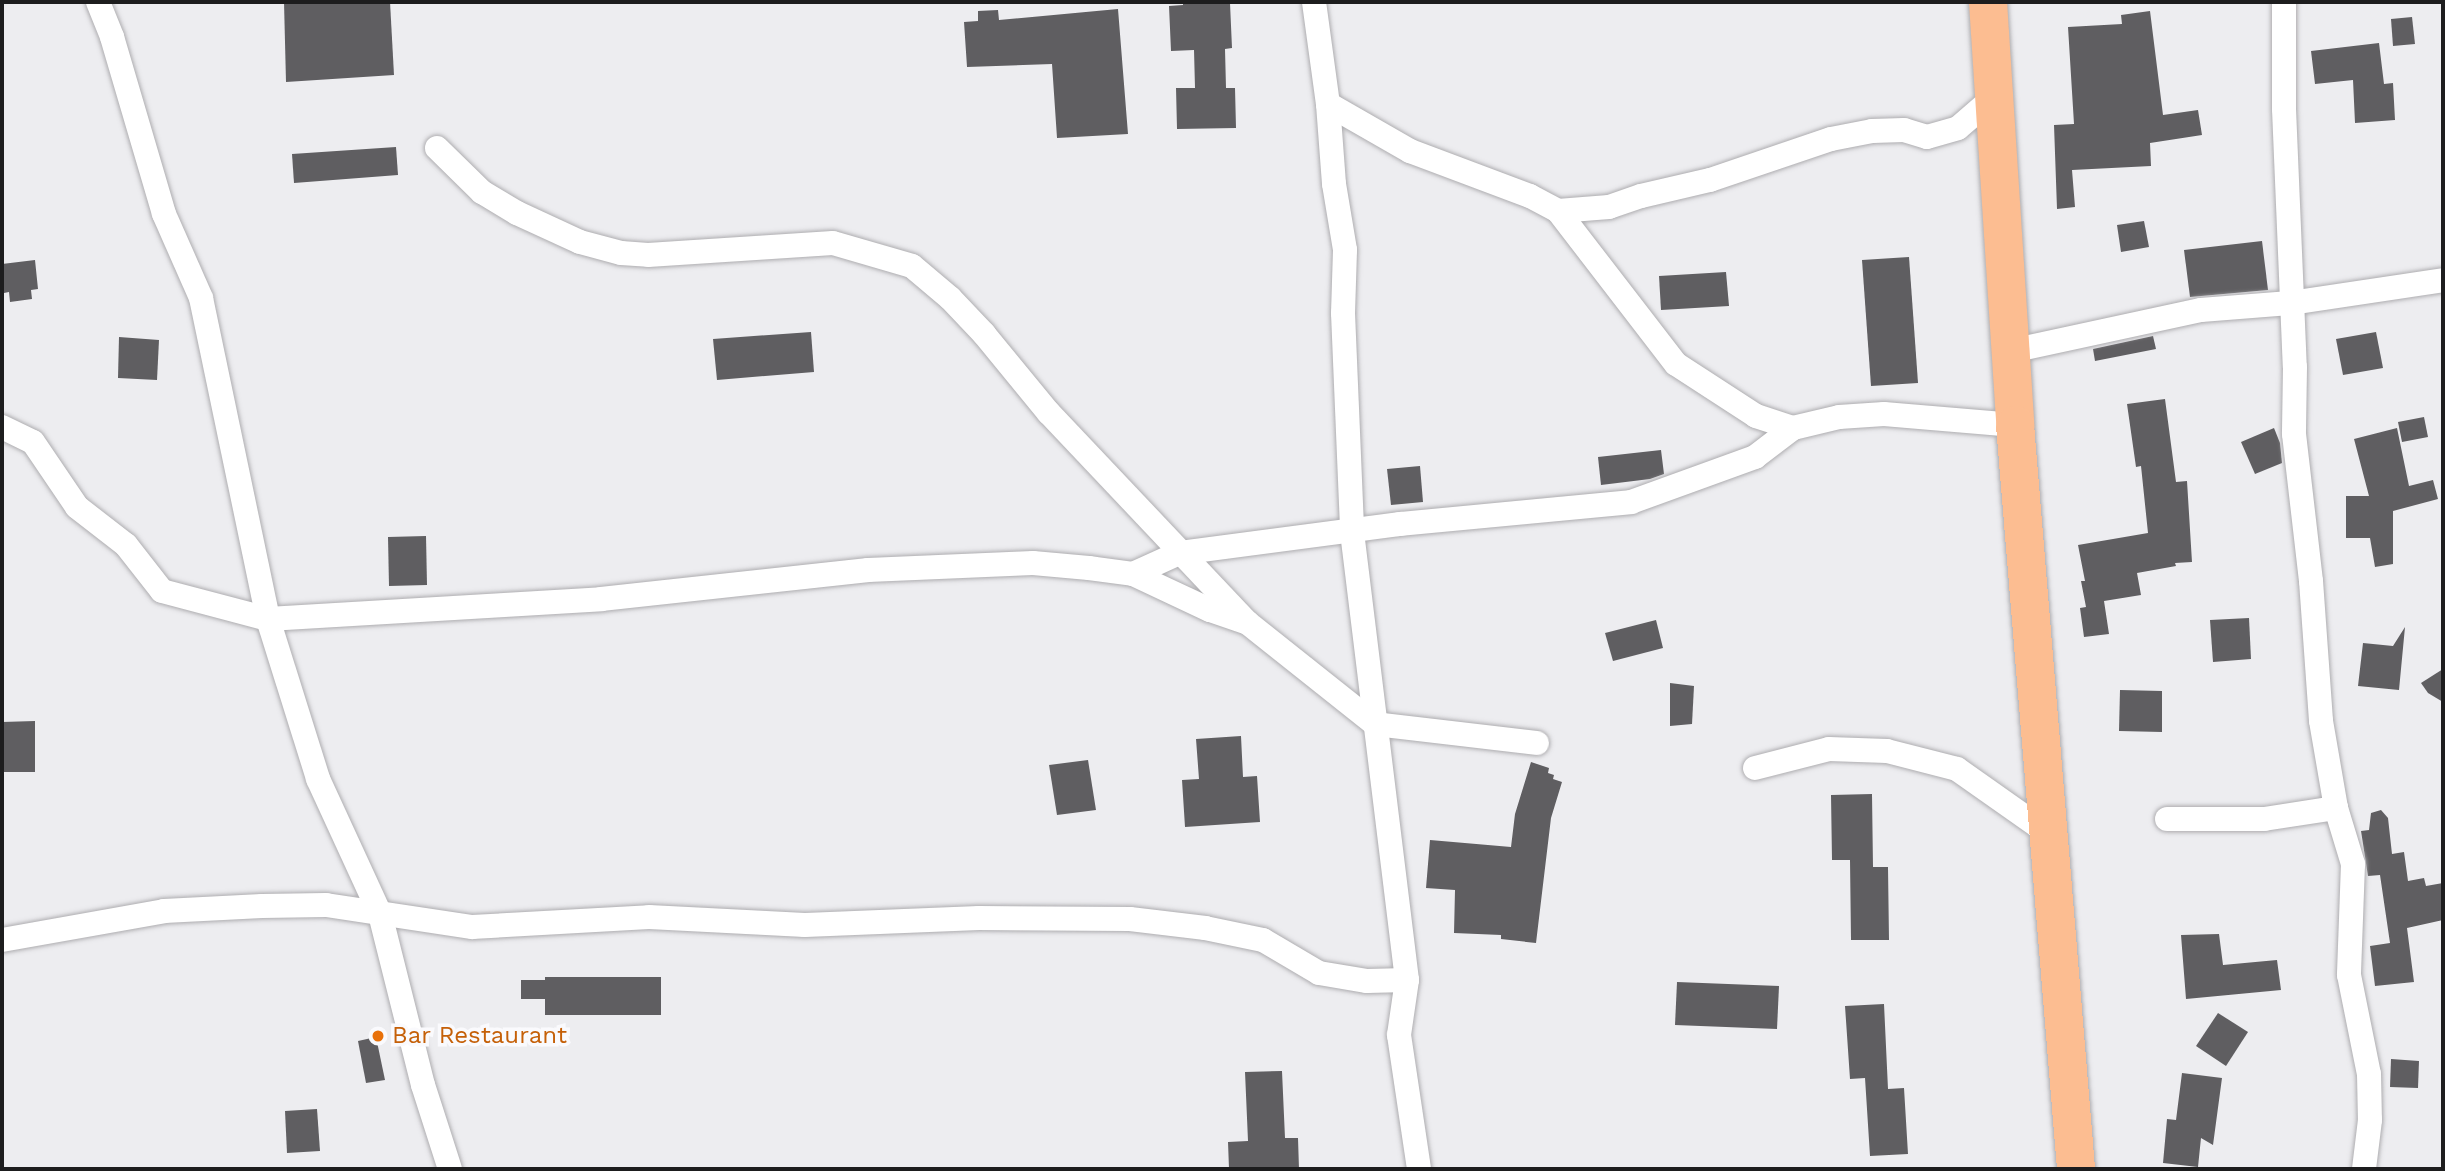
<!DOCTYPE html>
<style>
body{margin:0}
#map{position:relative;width:2445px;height:1171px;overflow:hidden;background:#ededf0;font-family:"Work Sans",sans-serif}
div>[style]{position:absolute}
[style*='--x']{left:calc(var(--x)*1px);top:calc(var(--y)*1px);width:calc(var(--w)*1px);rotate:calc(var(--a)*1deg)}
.building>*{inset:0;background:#5f5e61}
.roads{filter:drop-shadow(0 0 2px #aeadb0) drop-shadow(0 0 2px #aeadb0)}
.street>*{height:24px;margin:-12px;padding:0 12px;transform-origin:12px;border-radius:12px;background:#fff}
.highway>*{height:38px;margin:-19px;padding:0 19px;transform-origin:19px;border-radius:19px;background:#fcbd91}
.dots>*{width:19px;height:19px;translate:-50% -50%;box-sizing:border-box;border:4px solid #fafafd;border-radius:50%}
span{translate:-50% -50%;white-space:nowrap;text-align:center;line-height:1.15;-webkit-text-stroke:7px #fafafd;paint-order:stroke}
.food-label{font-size:24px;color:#c56008}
.left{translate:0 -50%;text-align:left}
.frame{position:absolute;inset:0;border:4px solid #1d1d1e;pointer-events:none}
</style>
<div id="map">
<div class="building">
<i style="clip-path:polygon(284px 2px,390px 2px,394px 75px,286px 82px)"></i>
<i style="clip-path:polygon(1183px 2px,1230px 3px,1232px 48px,1225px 49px,1226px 88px,1235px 88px,1236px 128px,1177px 129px,1176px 88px,1195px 88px,1194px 50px,1171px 51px,1169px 6px,1183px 5px)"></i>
<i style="clip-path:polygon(1118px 9px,1128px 134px,1057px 138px,1052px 64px,967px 67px,964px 22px,978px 21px,978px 11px,998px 10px,999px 20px)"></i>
<i style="clip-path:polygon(2150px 11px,2163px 115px,2198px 110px,2202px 135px,2150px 143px,2151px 166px,2072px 170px,2075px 207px,2057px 209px,2054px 125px,2074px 124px,2068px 27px,2122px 24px,2121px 15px)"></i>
<i style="clip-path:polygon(2412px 17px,2415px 44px,2393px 46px,2391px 19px)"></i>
<i style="clip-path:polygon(2379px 43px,2384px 84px,2393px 83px,2395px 120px,2355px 123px,2353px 80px,2315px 84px,2311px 51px)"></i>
<i style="clip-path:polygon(396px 147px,398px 175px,294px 183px,292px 154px)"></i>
<i style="clip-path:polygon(2144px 221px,2149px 247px,2121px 252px,2117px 225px)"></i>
<i style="clip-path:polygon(2262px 241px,2268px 290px,2190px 297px,2184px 250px)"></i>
<i style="clip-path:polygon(1909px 257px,1918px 383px,1871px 386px,1862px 260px)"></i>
<i style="clip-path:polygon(35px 260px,38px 289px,31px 290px,32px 299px,10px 302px,9px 292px,4px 293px,2px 264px)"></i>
<i style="clip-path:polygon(1726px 272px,1729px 306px,1661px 310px,1659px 276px)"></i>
<i style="clip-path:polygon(811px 332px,814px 372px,717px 380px,713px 339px)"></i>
<i style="clip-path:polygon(2376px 332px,2383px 368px,2343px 375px,2336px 339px)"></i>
<i style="clip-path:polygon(2153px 336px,2156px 349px,2095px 361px,2093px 349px)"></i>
<i style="clip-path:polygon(119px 337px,159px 340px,157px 380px,118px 378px)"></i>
<i style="clip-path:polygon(2165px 399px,2176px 482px,2187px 481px,2192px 562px,2175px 563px,2176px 566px,2137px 573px,2141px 595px,2104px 601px,2109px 634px,2084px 637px,2080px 608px,2086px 607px,2081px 581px,2085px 581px,2078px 545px,2148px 533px,2141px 466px,2136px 467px,2127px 404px)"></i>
<i style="clip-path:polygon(2424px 417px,2428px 437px,2402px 442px,2398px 422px)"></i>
<i style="clip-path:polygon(2274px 428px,2280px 443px,2282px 463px,2255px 474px,2241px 442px)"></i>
<i style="clip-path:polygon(2397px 428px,2409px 486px,2433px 480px,2438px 499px,2393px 511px,2393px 564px,2375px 567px,2370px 538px,2346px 538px,2346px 496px,2369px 496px,2354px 439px)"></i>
<i style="clip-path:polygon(1661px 450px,1664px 474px,1650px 479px,1601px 485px,1598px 457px)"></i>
<i style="clip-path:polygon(1420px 466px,1423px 502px,1391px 505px,1387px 469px)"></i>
<i style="clip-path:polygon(426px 536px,427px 585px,389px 586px,388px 537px)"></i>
<i style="clip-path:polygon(2249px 618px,2251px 659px,2213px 662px,2210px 620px)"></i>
<i style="clip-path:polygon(1656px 620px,1663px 648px,1613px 661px,1605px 633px)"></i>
<i style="clip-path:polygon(2405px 627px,2399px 690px,2358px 686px,2363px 643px,2393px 646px)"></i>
<i style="clip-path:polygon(2443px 669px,2443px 702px,2428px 693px,2421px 683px)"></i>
<i style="clip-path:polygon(1670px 683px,1694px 686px,1692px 724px,1670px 726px)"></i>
<i style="clip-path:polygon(2120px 690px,2162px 691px,2162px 732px,2119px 731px)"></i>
<i style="clip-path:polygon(35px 721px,35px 772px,2px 772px,2px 722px)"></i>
<i style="clip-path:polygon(1241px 736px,1243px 777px,1257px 776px,1260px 822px,1185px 827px,1182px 780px,1199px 779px,1196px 739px)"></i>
<i style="clip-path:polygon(1088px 760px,1096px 810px,1057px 815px,1049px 765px)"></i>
<i style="clip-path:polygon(1531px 762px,1549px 768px,1548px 773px,1554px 775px,1553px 779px,1562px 782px,1551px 818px,1536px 943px,1501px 939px,1501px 935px,1454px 933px,1455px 890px,1426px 888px,1430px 840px,1511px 847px,1515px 814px)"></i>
<i style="clip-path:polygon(1872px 794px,1873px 867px,1888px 867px,1889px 940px,1851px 940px,1850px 860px,1832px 860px,1831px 795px)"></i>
<i style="clip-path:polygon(2381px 810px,2388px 818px,2392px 854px,2404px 852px,2408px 881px,2424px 878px,2426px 886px,2443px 883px,2443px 920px,2407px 928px,2414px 982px,2375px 986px,2370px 946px,2390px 943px,2380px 875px,2368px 876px,2361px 831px,2369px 830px,2371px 813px)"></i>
<i style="clip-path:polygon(2219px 934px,2223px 965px,2277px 960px,2281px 990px,2186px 999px,2181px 935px)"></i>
<i style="clip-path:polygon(545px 977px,661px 977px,661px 1015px,545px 1015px,545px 999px,521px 999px,521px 980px,545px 980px)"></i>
<i style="clip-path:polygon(1677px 982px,1779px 986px,1777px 1029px,1675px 1025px)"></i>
<i style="clip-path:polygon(1884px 1004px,1888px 1089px,1904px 1088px,1908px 1154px,1870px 1156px,1865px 1078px,1850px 1079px,1845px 1006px)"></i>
<i style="clip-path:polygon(2218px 1013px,2248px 1032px,2226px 1066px,2196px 1046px)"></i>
<i style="clip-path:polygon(376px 1037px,385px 1080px,366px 1083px,358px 1041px)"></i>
<i style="clip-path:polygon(2391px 1059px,2419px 1061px,2418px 1088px,2390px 1087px)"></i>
<i style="clip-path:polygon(1282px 1071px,1285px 1138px,1298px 1138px,1299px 1169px,1229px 1169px,1228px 1142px,1248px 1141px,1245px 1072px)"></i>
<i style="clip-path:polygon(2182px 1073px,2222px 1078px,2213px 1145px,2201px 1138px,2198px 1167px,2163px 1163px,2167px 1119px,2176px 1120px)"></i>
<i style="clip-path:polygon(317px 1109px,320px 1151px,287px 1153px,285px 1111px)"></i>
</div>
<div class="roads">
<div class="street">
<i style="--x:98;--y:2;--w:38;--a:68"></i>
<i style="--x:112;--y:37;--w:184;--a:73.6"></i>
<i style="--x:164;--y:214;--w:92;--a:66.2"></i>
<i style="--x:201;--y:298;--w:328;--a:78.2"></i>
<i style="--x:268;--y:619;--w:168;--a:72.6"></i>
<i style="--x:318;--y:779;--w:149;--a:65.3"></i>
<i style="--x:380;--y:914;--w:176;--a:75.9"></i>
<i style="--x:423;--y:1085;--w:88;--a:72.2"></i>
<i style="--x:1314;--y:2;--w:103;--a:82.2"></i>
<i style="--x:1328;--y:104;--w:80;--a:85.7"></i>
<i style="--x:1334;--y:184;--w:67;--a:80.5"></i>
<i style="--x:1345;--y:250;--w:63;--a:91.8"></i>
<i style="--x:1343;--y:313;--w:219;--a:87.6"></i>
<i style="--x:1352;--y:532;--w:451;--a:83"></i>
<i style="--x:1407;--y:980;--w:56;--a:98.3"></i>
<i style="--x:1399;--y:1035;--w:135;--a:81.5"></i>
<i style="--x:2284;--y:2;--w:107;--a:90"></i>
<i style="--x:2284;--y:109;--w:258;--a:87.6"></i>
<i style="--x:2295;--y:367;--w:67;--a:90.9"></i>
<i style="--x:2294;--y:434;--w:148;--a:83.4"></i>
<i style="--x:2311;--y:581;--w:140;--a:85.9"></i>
<i style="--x:2321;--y:721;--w:88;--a:80.2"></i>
<i style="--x:2336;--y:808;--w:59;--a:73.1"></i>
<i style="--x:2353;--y:864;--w:111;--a:92.1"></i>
<i style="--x:2349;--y:975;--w:101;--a:78.6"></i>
<i style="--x:2369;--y:1074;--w:46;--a:88.8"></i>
<i style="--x:2370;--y:1120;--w:49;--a:97"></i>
<i style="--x:1328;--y:104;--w:95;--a:29.8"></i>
<i style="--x:1410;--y:151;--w:128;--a:20.6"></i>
<i style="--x:1530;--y:196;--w:32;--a:28"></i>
<i style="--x:1558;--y:211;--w:193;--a:52.4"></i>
<i style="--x:1676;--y:364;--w:95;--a:33"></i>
<i style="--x:1756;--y:416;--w:39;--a:18"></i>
<i style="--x:437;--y:148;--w:63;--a:44.4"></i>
<i style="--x:482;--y:192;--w:41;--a:31"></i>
<i style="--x:517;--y:213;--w:69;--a:24.7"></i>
<i style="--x:580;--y:242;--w:42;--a:15"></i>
<i style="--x:621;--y:253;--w:27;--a:4"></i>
<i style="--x:648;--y:255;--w:185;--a:-3.7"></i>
<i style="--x:833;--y:243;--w:82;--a:16.2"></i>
<i style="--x:912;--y:266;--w:50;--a:40.1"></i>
<i style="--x:950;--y:298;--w:50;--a:46.6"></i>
<i style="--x:984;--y:334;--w:102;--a:50.6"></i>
<i style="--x:1049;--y:413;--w:285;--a:46.6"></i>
<i style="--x:1558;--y:211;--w:51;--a:-4.5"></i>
<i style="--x:1609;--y:207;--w:34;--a:-19"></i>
<i style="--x:1641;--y:196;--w:71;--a:-13.1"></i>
<i style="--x:1710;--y:180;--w:128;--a:-18.7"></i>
<i style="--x:1831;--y:139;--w:42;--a:-11"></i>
<i style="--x:1872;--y:131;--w:32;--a:-2"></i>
<i style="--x:1904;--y:130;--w:24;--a:17"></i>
<i style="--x:1927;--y:137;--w:32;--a:-16"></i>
<i style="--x:1958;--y:128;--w:48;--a:-40.7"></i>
<i style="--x:2011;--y:351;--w:194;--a:-12.2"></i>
<i style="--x:2201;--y:310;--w:89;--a:-4.5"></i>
<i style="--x:2290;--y:303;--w:155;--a:-8.5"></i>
<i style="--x:2;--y:427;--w:34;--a:26"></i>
<i style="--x:33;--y:442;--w:78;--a:55.9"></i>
<i style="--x:77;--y:507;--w:62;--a:37.8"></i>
<i style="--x:126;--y:545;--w:58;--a:52"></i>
<i style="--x:162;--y:591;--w:110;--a:14.8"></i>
<i style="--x:268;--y:619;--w:334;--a:-3.4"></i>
<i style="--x:601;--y:599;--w:269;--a:-6.2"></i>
<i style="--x:868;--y:570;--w:165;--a:-2.4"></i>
<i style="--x:1033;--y:563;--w:56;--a:5.1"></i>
<i style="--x:1089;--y:568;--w:44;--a:7.8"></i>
<i style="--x:1133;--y:574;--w:85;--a:25.1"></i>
<i style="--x:1210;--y:610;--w:40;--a:18.9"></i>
<i style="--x:1248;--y:623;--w:162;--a:38.5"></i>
<i style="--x:1375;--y:724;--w:163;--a:6.7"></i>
<i style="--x:1133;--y:574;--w:51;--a:-24.5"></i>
<i style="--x:1179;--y:553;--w:223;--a:-7.5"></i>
<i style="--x:1400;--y:524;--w:232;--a:-5.4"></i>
<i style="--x:1631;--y:502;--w:132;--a:-19.9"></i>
<i style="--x:1755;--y:457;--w:48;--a:-37.3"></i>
<i style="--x:1793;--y:428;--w:47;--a:-13.4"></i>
<i style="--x:1839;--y:417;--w:45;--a:-3.8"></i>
<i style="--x:1884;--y:414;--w:131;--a:4.8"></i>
<i style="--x:1755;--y:768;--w:76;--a:-14.4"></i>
<i style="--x:1829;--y:749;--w:58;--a:2"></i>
<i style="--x:1887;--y:751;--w:72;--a:14.4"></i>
<i style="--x:1957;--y:769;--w:113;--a:35.2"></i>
<i style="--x:2167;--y:819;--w:97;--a:0"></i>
<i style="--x:2264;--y:819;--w:73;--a:-8.7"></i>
<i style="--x:2;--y:940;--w:165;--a:-10.1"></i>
<i style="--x:164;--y:911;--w:98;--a:-2.9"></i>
<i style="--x:262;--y:906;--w:64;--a:-0.9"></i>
<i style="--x:326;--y:905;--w:148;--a:8.6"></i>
<i style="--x:472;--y:927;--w:177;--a:-3.2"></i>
<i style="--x:649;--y:917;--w:156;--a:2.9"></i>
<i style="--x:805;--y:925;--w:174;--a:-2.3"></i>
<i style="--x:979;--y:918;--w:151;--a:0.4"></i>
<i style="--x:1130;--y:919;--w:76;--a:6.8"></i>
<i style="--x:1205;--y:928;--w:59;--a:11.7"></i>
<i style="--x:1263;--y:940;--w:65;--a:30.5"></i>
<i style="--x:1319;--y:973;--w:49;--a:9.5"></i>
<i style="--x:1367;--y:981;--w:40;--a:-1.4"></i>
</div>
<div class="highway">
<i style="--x:1988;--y:2;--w:424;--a:86.3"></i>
<i style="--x:2015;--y:425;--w:746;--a:85.31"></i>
</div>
</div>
<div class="dots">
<i style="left:378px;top:1036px;background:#e8710a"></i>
</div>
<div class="food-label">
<span class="left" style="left:392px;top:1036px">Bar Restaurant</span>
</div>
<div class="frame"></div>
</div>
